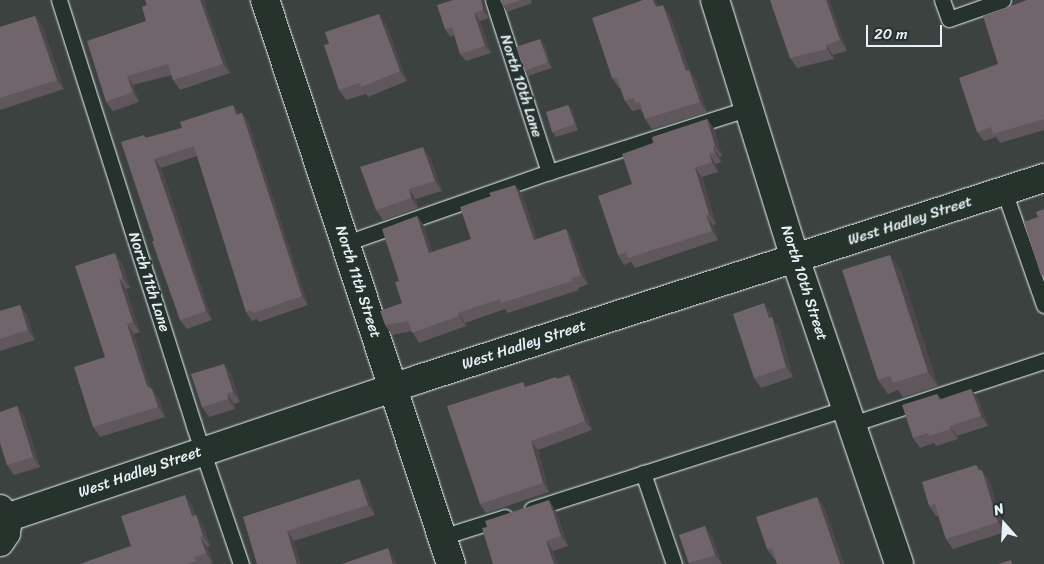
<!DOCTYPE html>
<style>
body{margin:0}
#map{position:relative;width:1044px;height:564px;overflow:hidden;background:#3c4240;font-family:Sriracha,sans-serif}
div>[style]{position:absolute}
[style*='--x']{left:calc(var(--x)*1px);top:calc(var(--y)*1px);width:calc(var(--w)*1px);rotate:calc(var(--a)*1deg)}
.roads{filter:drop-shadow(0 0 1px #e8f1f8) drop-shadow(0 0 1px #e8f1f8)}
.service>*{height:15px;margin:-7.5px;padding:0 7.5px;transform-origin:7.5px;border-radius:7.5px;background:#26332d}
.minor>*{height:28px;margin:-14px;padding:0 14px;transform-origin:14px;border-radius:14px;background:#26332d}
.wall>*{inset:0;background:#5f575c}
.shaded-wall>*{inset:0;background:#4e474b}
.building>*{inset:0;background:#6f656b}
span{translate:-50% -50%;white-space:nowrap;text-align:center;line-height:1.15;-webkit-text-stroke:4px #26332d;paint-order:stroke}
.street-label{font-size:15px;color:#e8f1f8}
.north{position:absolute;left:979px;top:499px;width:50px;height:50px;-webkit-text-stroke:4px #26332d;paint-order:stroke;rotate:341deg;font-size:14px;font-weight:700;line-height:20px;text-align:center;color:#e8f1f8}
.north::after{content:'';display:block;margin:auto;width:18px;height:22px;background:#e8f1f8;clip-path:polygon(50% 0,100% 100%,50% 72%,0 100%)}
.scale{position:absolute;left:866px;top:25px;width:76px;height:22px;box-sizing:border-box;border:2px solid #e8f1f8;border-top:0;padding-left:6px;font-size:15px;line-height:18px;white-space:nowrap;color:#e8f1f8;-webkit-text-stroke:4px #26332d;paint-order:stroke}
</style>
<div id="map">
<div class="roads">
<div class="service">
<i style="--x:59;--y:0;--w:447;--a:72.4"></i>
<i style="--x:194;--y:426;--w:146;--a:71.2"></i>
<i style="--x:493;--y:0;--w:181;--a:72"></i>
<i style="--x:942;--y:0;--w:20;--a:70"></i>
<i style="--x:949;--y:19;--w:57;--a:-19.4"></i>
<i style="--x:1004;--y:191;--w:121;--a:70.7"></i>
<i style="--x:346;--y:243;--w:215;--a:-19.3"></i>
<i style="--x:549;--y:172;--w:210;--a:-17.7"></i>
<i style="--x:852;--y:424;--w:202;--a:-18.2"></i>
<i style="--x:643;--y:473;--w:96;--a:71.2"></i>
<i style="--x:532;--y:509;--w:330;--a:-17.8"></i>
<i style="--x:442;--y:537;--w:66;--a:-17.6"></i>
</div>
<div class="minor">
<i style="--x:265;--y:0;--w:594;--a:71.75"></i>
<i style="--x:715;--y:0;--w:270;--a:72.8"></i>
<i style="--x:795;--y:258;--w:323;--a:71.2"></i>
<i style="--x:0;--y:509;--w:11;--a:56"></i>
<i style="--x:6;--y:518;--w:7;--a:82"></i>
<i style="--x:7;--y:525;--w:8;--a:97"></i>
<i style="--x:6;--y:533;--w:11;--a:124"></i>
<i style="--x:6;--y:518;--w:436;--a:-18.6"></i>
<i style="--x:419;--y:379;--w:657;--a:-17.83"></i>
</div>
</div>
<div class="wall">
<i style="clip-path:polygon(145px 0,204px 0,206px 8px,230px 73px,180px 90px,173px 80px,172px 75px,133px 85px,139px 102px,113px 111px,106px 102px,146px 21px,147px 5px)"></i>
<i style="clip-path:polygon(453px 0,484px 0,489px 18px,480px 21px,491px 53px,466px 61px,460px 54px,454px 35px,450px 37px,445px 29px)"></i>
<i style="clip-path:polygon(500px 0,531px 0,532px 3px,507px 12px,503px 6px)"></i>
<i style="clip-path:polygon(654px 0,659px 6px,670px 15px,690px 71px,696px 80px,707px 112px,652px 129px,645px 119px,643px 113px,640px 109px,632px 111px,625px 101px,620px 88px,619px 88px,612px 78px)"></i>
<i style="clip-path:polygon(770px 0,829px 0,847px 51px,833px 55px,834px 59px,797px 68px,790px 58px)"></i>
<i style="clip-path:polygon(1044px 0,1044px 130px,1000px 143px,996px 137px,984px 141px,977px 132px,998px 64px)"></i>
<i style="clip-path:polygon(35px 16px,42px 25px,64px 89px,0 110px,0 27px)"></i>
<i style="clip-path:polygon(386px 24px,407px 81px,368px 97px,366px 94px,346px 100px,339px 90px)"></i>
<i style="clip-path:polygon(544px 44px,552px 68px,528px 76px,525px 71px)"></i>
<i style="clip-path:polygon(233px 105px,239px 114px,242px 113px,248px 122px,308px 305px,259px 322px,257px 319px,252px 321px,246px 312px,197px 156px,161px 168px,212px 320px,187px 329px,180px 320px,154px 241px,144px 135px,146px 138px,182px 128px)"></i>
<i style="clip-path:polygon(568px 105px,572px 110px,578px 130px,556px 137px,552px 132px)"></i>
<i style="clip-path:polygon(707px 119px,714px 129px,722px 156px,720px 157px,721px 162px,716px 164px,718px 172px,702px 177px,716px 224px,713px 225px,718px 240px,635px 268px,631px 262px,624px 265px,618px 255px,632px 184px,653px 143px)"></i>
<i style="clip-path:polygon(430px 157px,442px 191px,416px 199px,418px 208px,383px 220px,376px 210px)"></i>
<i style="clip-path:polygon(522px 194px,537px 239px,566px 229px,572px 239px,588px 284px,578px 288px,579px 290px,508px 313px,505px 309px,465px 323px,466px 326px,419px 343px,412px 331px,392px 335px,385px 325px,402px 303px,399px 281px,417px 216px,424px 226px,432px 252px,471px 239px)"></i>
<i style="clip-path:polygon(122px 263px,130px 288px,126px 289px,140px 332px,134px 334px,151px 389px,159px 399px,165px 417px,100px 437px,93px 427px)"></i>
<i style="clip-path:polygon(900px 269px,938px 386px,903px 397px,898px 390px,888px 394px,878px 380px)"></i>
<i style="clip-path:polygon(20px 305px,27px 315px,35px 340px,0 351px,0 311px)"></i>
<i style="clip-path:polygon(771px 313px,773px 320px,779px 327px,793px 377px,761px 388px,754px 378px)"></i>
<i style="clip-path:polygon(224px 364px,231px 374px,240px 402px,234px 404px,235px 409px,209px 417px,202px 407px)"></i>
<i style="clip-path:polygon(569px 375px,576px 384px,592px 430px,538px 450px,549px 492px,486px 513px,480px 504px,527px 387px,558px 379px)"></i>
<i style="clip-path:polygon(971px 389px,978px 399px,988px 426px,957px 436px,958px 439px,936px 446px,934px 443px,920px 448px,913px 438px,937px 394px,941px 399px)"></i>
<i style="clip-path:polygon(17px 406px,24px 416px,40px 467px,14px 475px,7px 465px)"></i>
<i style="clip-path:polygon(976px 465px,989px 480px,1005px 532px,953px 549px,946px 539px,938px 516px,936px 516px,929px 506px)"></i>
<i style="clip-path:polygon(359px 479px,366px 489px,375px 515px,294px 541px,243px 517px)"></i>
<i style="clip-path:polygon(817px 497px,824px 507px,844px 564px,777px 564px,775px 559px,774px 559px,767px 549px)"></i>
<i style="clip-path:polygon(192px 505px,195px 515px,196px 515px,203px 525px,210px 546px,207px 547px,213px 563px,210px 564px,80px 564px,131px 546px)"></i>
<i style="clip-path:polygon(556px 511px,568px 546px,553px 551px,493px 564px)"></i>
<i style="clip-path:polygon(679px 535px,712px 536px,722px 564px,689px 564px)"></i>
</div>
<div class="shaded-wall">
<i style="clip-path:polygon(200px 0,204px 0,206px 8px,230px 73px,223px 64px)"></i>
<i style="clip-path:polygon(481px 0,484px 0,489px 18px,483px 10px)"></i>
<i style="clip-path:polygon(653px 0,654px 0,659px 7px,656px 7px)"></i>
<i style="clip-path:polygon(826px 0,829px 0,847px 51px,840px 40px)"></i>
<i style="clip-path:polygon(663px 5px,670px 15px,690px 71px,696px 80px,707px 112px,700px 102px,686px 71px)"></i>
<i style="clip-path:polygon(474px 13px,480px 21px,491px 53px,485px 46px)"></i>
<i style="clip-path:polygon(379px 14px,386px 24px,407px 81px,400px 71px)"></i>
<i style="clip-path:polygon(35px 16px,42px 25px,64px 89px,57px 80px)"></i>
<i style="clip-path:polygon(540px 39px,544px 44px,552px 68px,548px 62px)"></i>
<i style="clip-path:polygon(826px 45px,833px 55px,834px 59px,827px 49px)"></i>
<i style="clip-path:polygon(127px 76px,133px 85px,139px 102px,133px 92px)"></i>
<i style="clip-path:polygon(233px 105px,239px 114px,236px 115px)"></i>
<i style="clip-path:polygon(568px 105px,572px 110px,578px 130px,575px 124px)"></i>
<i style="clip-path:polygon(242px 113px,248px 122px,308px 305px,302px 296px)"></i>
<i style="clip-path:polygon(707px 119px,714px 129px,722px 156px,715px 146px)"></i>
<i style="clip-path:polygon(423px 147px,430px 157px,442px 191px,435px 181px)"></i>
<i style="clip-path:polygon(713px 147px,720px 157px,721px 162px,715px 153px)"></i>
<i style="clip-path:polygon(709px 154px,716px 164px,718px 172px,712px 162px)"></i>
<i style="clip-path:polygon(154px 159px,161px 168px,212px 320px,206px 311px)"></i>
<i style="clip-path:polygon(695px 168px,702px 177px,716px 224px,709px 214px)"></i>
<i style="clip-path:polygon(515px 185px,522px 194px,540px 249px,534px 240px)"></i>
<i style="clip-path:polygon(409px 189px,416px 199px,418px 208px,411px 198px)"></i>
<i style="clip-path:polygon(706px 215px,713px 225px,718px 240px,712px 231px)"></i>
<i style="clip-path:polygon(417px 216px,424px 226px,436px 263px,429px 253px)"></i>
<i style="clip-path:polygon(566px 229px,572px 239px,588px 284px,581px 275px)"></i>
<i style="clip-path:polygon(115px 253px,122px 263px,130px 288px,123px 278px)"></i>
<i style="clip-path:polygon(890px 255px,900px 269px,938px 386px,928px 372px)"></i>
<i style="clip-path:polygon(119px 279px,126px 289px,140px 332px,133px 322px)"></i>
<i style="clip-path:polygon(764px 303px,771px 313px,773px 320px,779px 327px,793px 377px,786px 367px)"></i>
<i style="clip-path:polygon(20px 305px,27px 315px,35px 340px,28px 330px)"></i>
<i style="clip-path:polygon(458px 313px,465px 323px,466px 326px,459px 316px)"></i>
<i style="clip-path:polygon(127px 324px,134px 334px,154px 396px,147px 386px)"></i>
<i style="clip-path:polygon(224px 364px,231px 374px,240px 402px,233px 392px)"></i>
<i style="clip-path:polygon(569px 375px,576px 384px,592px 430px,585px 421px)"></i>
<i style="clip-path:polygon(152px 389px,159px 399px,165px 417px,158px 407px)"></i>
<i style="clip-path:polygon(971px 389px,978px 399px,988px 426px,981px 416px)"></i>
<i style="clip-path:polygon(227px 394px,234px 404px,235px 409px,228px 399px)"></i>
<i style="clip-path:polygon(17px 406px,24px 416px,40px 467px,33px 457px)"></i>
<i style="clip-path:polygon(950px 426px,957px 436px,958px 439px,951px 429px)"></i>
<i style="clip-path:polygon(531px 441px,538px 450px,549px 492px,543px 483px)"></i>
<i style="clip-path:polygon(982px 470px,989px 480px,1005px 532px,998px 522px)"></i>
<i style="clip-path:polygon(359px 479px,366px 489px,375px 515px,368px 505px)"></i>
<i style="clip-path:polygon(185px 495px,192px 505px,199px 526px,192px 516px)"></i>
<i style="clip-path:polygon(817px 497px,824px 507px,844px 564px,840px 564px)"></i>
<i style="clip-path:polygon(549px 500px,556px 511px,568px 546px,561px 536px)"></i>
<i style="clip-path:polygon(196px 515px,203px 525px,210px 546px,203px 536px)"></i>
<i style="clip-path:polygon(705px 526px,712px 536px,722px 564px,715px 555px)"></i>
<i style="clip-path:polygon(287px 531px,294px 541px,301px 564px,297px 564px)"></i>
<i style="clip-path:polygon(200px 537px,207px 547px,213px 563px,206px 553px)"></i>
<i style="clip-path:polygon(546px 541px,553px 551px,558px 564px,554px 564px)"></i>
<i style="clip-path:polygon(388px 548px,395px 559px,397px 564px,393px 564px)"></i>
</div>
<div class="building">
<i style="clip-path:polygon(145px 0,200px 0,223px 64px,173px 80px,168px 64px,127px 76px,133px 92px,106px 102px,87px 41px,146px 21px,142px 7px,147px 5px)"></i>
<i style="clip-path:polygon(453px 0,481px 0,483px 10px,474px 13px,485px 46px,460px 54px,452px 27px,445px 29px,437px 5px)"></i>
<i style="clip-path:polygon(500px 0,521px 0,503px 6px)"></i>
<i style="clip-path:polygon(643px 0,653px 0,656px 7px,663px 5px,686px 71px,689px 70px,700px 102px,645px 119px,640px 102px,636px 103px,634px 98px,625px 101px,617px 77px,612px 78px,592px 18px)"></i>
<i style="clip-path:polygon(770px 0,826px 0,840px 40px,826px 45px,827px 49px,790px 58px)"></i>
<i style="clip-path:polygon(1027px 0,1044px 0,1044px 119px,993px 134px,991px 127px,977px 132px,959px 78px,998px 64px,983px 16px)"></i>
<i style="clip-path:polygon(379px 14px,400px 71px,361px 87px,360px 83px,339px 90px,324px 45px,329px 44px,325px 32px)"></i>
<i style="clip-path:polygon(35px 16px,57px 80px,0 98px,0 27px)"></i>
<i style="clip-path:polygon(540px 39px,548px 62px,525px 71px,516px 47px)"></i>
<i style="clip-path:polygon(233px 105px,236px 115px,242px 113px,302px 296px,253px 313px,251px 310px,246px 312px,194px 146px,154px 159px,206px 311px,180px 320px,152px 241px,154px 241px,121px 142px,144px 135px,145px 138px,182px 128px,180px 122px)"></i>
<i style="clip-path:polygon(568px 105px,575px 124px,552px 132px,546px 112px)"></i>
<i style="clip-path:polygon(707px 119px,715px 146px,713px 147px,715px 153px,709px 154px,712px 162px,695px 168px,709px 214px,706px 215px,712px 231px,628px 258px,626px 252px,618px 255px,598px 196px,632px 184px,622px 154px,653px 143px,652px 137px)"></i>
<i style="clip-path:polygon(423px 147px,435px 181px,409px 189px,411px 198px,376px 210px,360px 167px)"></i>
<i style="clip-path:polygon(515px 185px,534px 240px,566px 229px,581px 275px,572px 278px,572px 281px,501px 303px,500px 299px,458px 313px,459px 316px,412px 333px,408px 321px,385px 325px,380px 311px,402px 303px,395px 282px,399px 281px,382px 229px,417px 216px,429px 253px,471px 239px,460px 207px,491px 196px,489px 193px)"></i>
<i style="clip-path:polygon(1044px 209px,1044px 275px,1041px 276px,1024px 222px,1038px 217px,1036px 212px)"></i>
<i style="clip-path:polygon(115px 253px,123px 278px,119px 279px,133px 322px,127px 324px,147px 386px,152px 389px,158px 407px,93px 427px,74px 367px,105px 357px,75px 266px)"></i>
<i style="clip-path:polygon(890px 255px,928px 372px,893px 383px,890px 376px,878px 380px,842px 270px)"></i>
<i style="clip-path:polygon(764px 303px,769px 318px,772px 317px,786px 367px,754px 378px,733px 314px)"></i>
<i style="clip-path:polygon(20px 305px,28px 330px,0 339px,0 311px)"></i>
<i style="clip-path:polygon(224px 364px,233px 392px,227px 394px,228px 399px,202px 407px,191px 374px)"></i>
<i style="clip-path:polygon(569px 375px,585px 421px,531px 441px,543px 483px,480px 504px,447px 406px,523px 382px,525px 387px,556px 377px,557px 379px)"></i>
<i style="clip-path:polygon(971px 389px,981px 416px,950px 426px,951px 429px,929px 436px,928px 433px,913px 438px,902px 405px,937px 394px,939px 400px)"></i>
<i style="clip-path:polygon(17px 406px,33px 457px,7px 465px,0 443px,0 412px)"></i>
<i style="clip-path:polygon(976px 465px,978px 471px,982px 470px,998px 522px,946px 539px,935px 504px,929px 506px,922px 482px)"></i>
<i style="clip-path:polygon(359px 479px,368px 505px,287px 531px,297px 564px,257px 564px,243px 517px)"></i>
<i style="clip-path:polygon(185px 495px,192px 516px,196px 515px,203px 536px,200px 537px,206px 553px,194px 557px,196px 561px,187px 564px,80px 564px,131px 546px,121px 516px)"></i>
<i style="clip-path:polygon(817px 497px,840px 564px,777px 564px,772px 548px,767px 549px,756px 517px)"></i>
<i style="clip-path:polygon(549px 500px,561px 536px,546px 541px,554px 564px,493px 564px,482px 528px,487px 527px,485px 521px)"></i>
<i style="clip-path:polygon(705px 526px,715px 555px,689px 563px,679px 535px)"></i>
<i style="clip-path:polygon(388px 548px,393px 564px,342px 564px)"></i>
<i style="clip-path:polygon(1011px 560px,1012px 564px,998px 564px)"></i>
</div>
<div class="street-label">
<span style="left:521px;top:86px;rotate:72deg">North 10th Lane</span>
<span style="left:910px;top:221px;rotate:-18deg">West Hadley Street</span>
<span style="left:149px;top:282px;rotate:72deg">North 11th Lane</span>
<span style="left:358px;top:282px;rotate:72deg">North 11th Street</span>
<span style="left:804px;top:283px;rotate:72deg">North 10th Street</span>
<span style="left:524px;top:345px;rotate:-18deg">West Hadley Street</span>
<span style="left:140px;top:472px;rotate:-19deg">West Hadley Street</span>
</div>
<div class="north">N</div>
<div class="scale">20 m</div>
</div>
